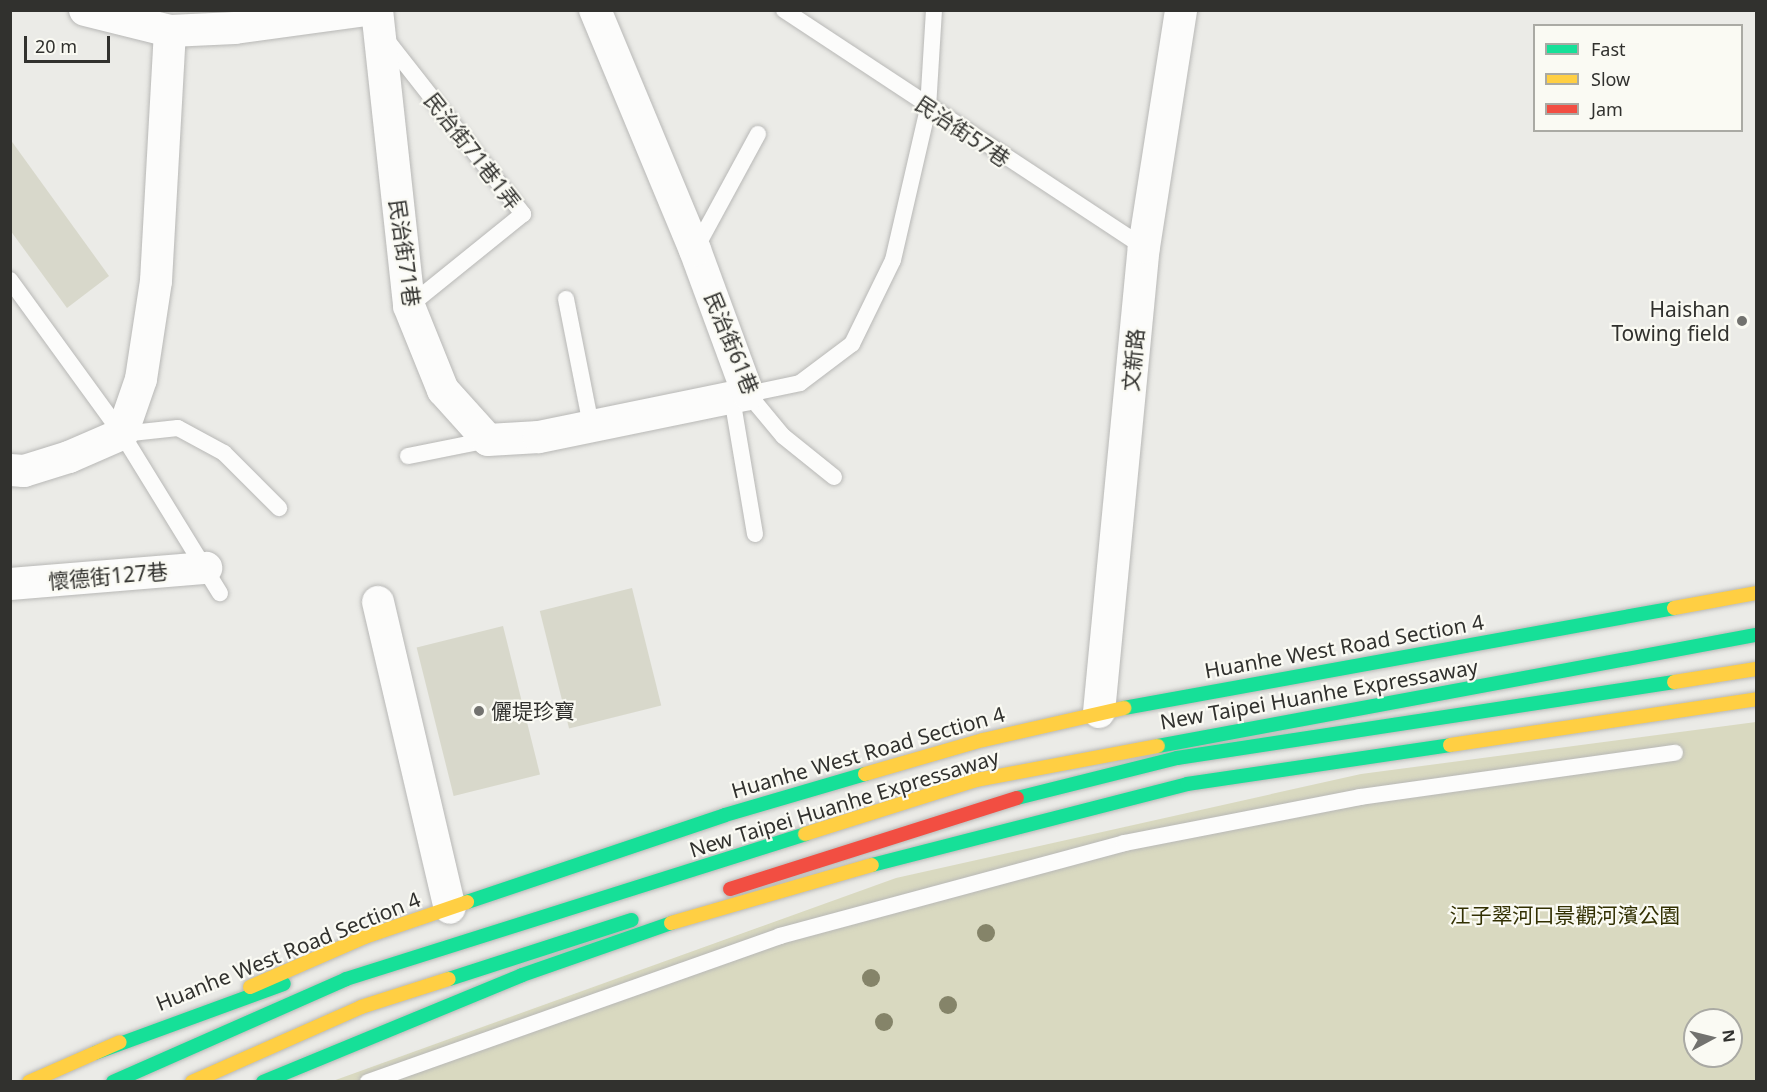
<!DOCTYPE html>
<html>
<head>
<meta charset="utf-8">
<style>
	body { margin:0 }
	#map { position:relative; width:1767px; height:1092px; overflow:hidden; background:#ebebe7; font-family:"Noto Sans","Noto Sans TC",sans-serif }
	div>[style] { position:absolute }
	.green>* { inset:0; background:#d9d9c0 }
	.building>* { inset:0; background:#d8d8cb; transform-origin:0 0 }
	.roads { filter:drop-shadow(0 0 2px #b8b8b6) drop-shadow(0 0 2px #b8b8b6) }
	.lane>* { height:16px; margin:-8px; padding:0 8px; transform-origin:8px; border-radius:8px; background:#fcfcfb }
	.street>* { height:32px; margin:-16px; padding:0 16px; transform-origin:16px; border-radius:16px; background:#fcfcfb }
	.fast>* { height:14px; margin:-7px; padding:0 7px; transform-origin:7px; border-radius:7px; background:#16e098 }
	.slow>* { height:14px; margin:-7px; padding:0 7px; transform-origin:7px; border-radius:7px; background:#ffcf43 }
	.jam>* { height:14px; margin:-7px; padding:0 7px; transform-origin:7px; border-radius:7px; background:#f24e42 }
	.trees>* { width:18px; height:18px; margin:-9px; border-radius:50%; background:#858469 }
	.dots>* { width:16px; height:16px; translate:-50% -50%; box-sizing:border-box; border:3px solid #fafaf3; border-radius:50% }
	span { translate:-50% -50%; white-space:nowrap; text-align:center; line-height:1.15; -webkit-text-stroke:4.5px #fafaf3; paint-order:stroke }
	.street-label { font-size:21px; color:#31312e }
	.poi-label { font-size:21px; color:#31312e }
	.right { translate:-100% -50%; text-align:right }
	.left { translate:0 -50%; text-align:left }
	.park-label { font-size:21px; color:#323002 }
	.frame { position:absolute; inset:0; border:12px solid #31312e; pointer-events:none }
	.legend { position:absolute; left:1533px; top:24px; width:210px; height:108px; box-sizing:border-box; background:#fafaf3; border:2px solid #aaaaa4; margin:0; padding:8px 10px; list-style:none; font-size:18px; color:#31312e }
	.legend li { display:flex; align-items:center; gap:12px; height:30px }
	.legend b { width:30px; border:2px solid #aaaaa4 }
	.north { position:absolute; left:1683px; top:1008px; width:60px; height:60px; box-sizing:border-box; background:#fafaf3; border:2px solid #aaaaa4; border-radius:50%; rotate:83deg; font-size:16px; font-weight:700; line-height:24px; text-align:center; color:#31312e }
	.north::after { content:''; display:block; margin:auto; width:21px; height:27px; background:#72726f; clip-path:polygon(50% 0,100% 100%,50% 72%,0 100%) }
	.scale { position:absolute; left:24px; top:36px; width:86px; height:27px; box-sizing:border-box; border:3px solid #31312e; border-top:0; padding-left:8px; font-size:18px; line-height:21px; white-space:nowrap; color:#31312e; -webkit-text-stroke:4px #fafaf3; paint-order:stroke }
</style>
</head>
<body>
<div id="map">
	<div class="green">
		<div style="clip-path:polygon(evenodd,1756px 722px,1756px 1081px,330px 1082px,896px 878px,1361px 774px,1756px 722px,1695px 1020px,1731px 1020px,1731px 1056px,1695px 1056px,1695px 1020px)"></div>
	</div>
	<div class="building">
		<div style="clip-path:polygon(10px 139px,109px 276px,67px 308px,10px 230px)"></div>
		<div style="left:632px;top:588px;width:121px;height:95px;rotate:76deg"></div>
		<div style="left:503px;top:626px;width:153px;height:89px;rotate:76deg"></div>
	</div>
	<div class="roads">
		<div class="lane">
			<div style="left:784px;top:10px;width:431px;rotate:33.4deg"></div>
			<div style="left:385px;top:38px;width:224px;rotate:51.9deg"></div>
			<div style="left:523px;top:214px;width:146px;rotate:141.1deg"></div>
			<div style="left:695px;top:250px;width:132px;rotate:-61.5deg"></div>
			<div style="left:10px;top:280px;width:190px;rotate:54deg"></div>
			<div style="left:122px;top:434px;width:187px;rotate:58.4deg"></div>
			<div style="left:566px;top:299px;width:128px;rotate:78.8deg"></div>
			<div style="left:732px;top:398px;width:138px;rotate:80.4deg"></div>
			<div style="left:122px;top:434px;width:56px;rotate:-6.1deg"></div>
			<div style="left:178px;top:428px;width:52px;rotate:28.5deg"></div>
			<div style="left:224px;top:453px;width:78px;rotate:45deg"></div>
			<div style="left:408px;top:456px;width:82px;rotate:-11.3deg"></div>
			<div style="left:834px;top:477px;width:65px;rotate:-141.2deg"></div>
			<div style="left:783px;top:436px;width:55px;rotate:-129.8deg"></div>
			<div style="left:748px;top:394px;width:53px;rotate:-11.9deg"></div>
			<div style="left:800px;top:383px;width:65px;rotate:-36.9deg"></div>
			<div style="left:852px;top:344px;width:93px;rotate:-64deg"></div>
			<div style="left:893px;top:260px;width:156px;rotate:-77deg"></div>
			<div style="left:928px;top:108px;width:98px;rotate:-86.5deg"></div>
			<div style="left:368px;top:1082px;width:437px;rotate:-19.5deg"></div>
			<div style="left:780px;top:936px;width:356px;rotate:-15.1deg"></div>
			<div style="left:1124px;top:843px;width:240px;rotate:-11deg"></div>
			<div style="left:1360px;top:797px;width:318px;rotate:-8deg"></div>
		</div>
		<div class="street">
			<div style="left:85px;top:10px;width:88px;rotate:13.9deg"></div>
			<div style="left:170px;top:31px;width:65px;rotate:-2.6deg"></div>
			<div style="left:235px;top:28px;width:133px;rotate:-7.8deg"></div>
			<div style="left:377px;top:10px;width:298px;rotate:83.8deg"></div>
			<div style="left:409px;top:306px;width:91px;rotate:68deg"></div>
			<div style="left:443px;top:390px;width:67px;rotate:48deg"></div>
			<div style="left:488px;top:440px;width:51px;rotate:-3.4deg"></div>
			<div style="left:539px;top:437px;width:213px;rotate:-11.6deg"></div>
			<div style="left:748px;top:394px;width:153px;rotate:-110.2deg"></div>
			<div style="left:695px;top:250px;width:260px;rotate:-112.6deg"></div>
			<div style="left:10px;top:470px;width:14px;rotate:4deg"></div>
			<div style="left:24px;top:471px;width:47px;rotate:-17.3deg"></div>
			<div style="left:69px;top:457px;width:58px;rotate:-23.5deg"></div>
			<div style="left:122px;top:434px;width:58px;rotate:-70.9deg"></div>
			<div style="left:141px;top:379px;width:99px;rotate:-81.3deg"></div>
			<div style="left:156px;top:281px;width:250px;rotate:-86.8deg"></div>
			<div style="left:10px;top:584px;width:197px;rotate:-4.7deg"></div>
			<div style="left:378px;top:602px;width:314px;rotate:76.8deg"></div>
			<div style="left:1099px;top:712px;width:467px;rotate:-84.5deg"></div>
			<div style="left:1144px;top:247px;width:240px;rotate:-81.1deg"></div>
		</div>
		<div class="fast">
			<div style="left:1124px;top:708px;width:559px;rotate:-10.3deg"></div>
			<div style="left:1158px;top:746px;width:608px;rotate:-10.52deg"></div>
			<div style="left:1017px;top:798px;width:165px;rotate:-14deg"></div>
			<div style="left:1177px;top:758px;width:503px;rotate:-8.69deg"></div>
			<div style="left:872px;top:865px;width:325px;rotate:-14.4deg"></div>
			<div style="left:1187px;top:784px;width:266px;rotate:-8.4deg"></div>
			<div style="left:467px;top:902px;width:272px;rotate:-18.6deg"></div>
			<div style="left:725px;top:815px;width:146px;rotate:-16.3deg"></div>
			<div style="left:449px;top:979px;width:192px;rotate:-17.9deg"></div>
			<div style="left:95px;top:1053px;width:201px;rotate:-20.1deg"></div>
			<div style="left:113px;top:1082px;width:255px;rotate:-23.8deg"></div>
			<div style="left:346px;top:979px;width:481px;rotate:-17.5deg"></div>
			<div style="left:263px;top:1082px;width:280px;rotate:-22.4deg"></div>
			<div style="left:522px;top:975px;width:158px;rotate:-19.2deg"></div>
		</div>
		<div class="slow">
			<div style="left:1674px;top:608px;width:83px;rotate:-10.4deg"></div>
			<div style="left:1674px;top:682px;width:83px;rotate:-9deg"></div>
			<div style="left:1450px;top:745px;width:309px;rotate:-8.5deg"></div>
			<div style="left:865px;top:774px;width:123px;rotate:-16.1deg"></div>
			<div style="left:983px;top:740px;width:145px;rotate:-12.8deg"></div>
			<div style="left:805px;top:834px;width:179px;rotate:-17.5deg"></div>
			<div style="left:976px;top:780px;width:185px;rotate:-10.6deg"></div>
			<div style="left:671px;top:923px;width:209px;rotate:-16.1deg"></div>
			<div style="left:250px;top:987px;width:125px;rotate:-23.5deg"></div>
			<div style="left:365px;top:937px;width:108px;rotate:-18.9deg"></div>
			<div style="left:29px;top:1082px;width:99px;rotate:-23.7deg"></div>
			<div style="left:192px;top:1082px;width:185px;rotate:-23.9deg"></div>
			<div style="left:361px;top:1007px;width:92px;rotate:-17.7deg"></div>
		</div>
		<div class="jam">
			<div style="left:730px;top:889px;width:301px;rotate:-17.6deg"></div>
		</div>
	</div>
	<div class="trees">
		<div style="left:986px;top:933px"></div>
		<div style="left:871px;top:978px"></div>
		<div style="left:948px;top:1005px"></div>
		<div style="left:884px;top:1022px"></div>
	</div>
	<div class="dots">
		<div style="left:1742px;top:321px;background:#72726f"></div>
		<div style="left:479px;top:711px;background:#72726f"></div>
	</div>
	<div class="street-label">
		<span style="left:963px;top:131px;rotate:34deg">民治街57巷</span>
		<span style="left:473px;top:151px;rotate:52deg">民治街71巷1弄</span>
		<span style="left:405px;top:253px;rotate:82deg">民治街71巷</span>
		<span style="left:732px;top:343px;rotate:68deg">民治街61巷</span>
		<span style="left:1133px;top:360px;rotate:-85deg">文新路</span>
		<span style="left:108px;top:576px;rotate:-5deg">懷德街127巷</span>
		<span style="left:1344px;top:646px;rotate:-10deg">Huanhe West Road Section 4</span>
		<span style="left:1319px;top:694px;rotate:-10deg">New Taipei Huanhe Expressaway</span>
		<span style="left:868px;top:752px;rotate:-16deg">Huanhe West Road Section 4</span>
		<span style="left:844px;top:803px;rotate:-17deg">New Taipei Huanhe Expressaway</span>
		<span style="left:288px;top:951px;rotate:-22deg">Huanhe West Road Section 4</span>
	</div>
	<div class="poi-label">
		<span class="right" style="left:1730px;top:321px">Haishan<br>Towing field</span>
		<span class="left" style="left:491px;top:711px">儷堤珍寶</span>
	</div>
	<div class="park-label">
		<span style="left:1565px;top:915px">江子翠河口景觀河濱公園</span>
	</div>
	<div class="frame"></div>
	<ul class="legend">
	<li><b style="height:8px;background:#16e098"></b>Fast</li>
	<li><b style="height:8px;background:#ffcf43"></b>Slow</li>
	<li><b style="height:8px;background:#f24e42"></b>Jam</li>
	</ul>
	<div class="north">N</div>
	<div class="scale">20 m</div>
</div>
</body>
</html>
